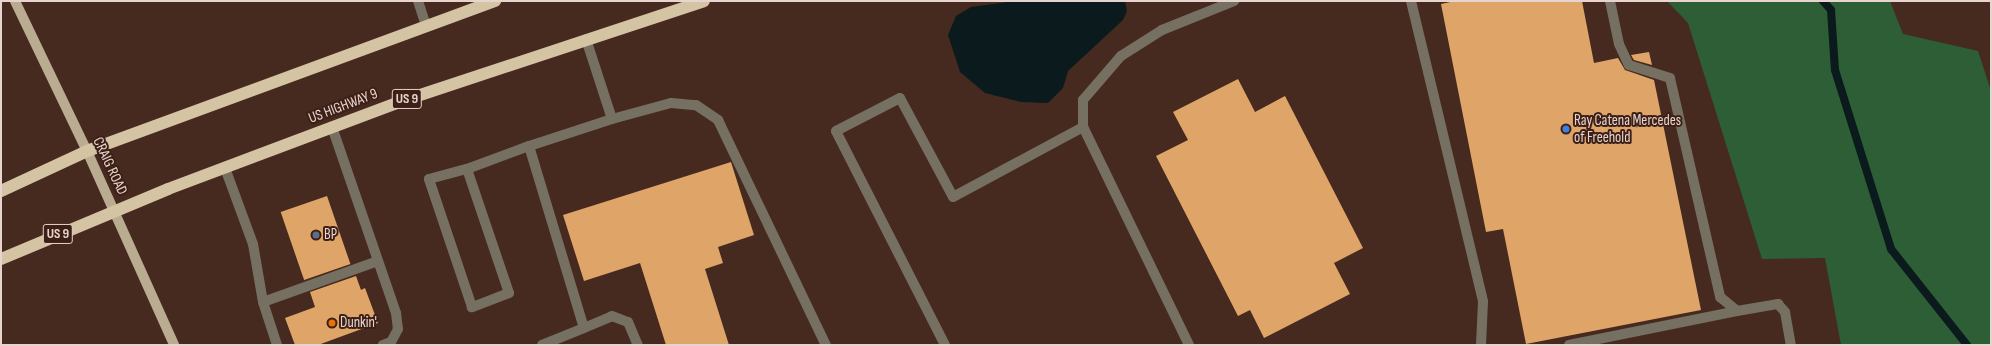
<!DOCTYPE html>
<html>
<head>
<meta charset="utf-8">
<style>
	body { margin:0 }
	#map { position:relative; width:1992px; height:346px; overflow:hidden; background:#472a1f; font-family:"Sofia Sans Condensed",sans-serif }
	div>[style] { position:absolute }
	.green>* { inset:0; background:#2d5e35 }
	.water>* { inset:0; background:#0b1a1c }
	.stream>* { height:8px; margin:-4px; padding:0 4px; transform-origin:4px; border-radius:4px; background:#0b1a1c }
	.building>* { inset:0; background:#dfa568; transform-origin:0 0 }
	.minor>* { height:10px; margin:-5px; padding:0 5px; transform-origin:5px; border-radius:5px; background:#767062 }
	.major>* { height:10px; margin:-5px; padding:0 5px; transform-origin:5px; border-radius:5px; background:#b9ac91 }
	.highway>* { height:12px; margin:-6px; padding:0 6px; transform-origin:6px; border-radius:6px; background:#d4c4a3 }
	.dots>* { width:11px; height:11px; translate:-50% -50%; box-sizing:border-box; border:2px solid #3c2016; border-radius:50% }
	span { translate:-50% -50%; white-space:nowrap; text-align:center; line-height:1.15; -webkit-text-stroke:4px #3c2016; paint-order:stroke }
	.shield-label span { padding:1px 3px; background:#3c2016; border:1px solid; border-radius:3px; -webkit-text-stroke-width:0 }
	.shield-label { font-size:14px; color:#e8d4ce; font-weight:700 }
	.street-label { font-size:15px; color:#e8d4ce }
	.poi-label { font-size:15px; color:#e8d4ce }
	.left { translate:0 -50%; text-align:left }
	.frame { position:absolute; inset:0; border:2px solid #e8d4ce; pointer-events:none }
</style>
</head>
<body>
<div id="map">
	<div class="green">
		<div style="clip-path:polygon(1667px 1px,1890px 1px,1903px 34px,1978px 51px,1991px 91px,1991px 345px,1841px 345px,1825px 258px,1762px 259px,1688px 23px)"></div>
	</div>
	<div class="water">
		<div style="clip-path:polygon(1015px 1px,1125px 1px,1127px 11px,1123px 20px,1068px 71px,1063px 88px,1048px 103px,1021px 102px,985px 93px,960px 72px,948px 35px,956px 16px,971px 7px)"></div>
	</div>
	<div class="stream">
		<div style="left:1823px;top:1px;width:12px;rotate:48deg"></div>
		<div style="left:1831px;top:10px;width:60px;rotate:86.2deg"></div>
		<div style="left:1835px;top:70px;width:188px;rotate:72.6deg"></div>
		<div style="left:1891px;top:249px;width:122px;rotate:51.6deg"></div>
	</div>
	<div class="building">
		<div style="clip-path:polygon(1455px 1px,1582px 1px,1594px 63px,1618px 58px,1625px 70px,1654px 80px,1701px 310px,1526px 344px,1503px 229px,1486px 232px,1441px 4px)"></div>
		<div style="clip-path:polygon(1649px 52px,1652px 65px,1634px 60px,1631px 55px)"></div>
		<div style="clip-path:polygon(1238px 79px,1255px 112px,1285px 96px,1363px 248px,1334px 263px,1350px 294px,1264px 338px,1250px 310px,1238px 316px,1156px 156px,1188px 140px,1173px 112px)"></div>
		<div style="clip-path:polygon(731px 162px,754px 235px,718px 247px,723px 263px,705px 269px,729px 345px,666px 345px,640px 263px,584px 281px,563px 215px)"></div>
		<div style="left:327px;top:196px;width:72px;height:49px;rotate:71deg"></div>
		<div style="clip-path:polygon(356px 276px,361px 290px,365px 288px,378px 323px,318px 345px,295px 345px,285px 318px,315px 307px,310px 292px)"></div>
	</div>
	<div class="minor">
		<div style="left:418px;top:1px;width:25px;rotate:72deg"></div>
		<div style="left:1411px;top:1px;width:309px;rotate:76.5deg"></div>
		<div style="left:1483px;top:302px;width:43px;rotate:92.7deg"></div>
		<div style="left:1610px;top:1px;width:44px;rotate:78.2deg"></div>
		<div style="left:1619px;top:44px;width:23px;rotate:65deg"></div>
		<div style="left:1629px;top:65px;width:43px;rotate:17.6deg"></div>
		<div style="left:1670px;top:78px;width:225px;rotate:77.1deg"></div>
		<div style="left:1720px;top:297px;width:22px;rotate:39deg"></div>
		<div style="left:1737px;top:311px;width:42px;rotate:-9.7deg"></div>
		<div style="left:1778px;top:304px;width:11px;rotate:49deg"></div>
		<div style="left:1785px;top:312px;width:34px;rotate:80deg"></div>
		<div style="left:586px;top:39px;width:84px;rotate:72deg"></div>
		<div style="left:612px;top:119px;width:61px;rotate:-15.2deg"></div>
		<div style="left:671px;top:103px;width:25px;rotate:5deg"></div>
		<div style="left:696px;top:105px;width:27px;rotate:34deg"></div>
		<div style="left:718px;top:120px;width:250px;rotate:64.4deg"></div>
		<div style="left:612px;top:119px;width:87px;rotate:162deg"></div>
		<div style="left:529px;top:146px;width:190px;rotate:73.2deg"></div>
		<div style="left:584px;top:328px;width:30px;rotate:-23deg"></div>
		<div style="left:612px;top:316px;width:17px;rotate:21deg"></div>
		<div style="left:628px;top:322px;width:25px;rotate:67deg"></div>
		<div style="left:332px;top:127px;width:197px;rotate:71deg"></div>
		<div style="left:396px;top:313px;width:16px;rotate:83deg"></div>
		<div style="left:398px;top:329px;width:15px;rotate:118deg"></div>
		<div style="left:391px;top:342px;width:9px;rotate:159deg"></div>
		<div style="left:225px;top:168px;width:81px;rotate:69.8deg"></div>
		<div style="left:253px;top:244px;width:59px;rotate:80.2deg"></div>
		<div style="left:263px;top:302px;width:45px;rotate:72deg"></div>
		<div style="left:467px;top:169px;width:131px;rotate:71.3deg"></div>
		<div style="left:509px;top:293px;width:40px;rotate:159deg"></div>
		<div style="left:472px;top:307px;width:135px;rotate:-108.6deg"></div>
		<div style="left:429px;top:179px;width:39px;rotate:-15deg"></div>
		<div style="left:467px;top:169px;width:66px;rotate:-20.4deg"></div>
		<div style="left:263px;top:302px;width:122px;rotate:-19.6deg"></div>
		<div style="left:542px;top:345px;width:45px;rotate:-22deg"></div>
		<div style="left:945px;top:345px;width:240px;rotate:-117deg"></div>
		<div style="left:836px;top:131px;width:72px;rotate:-27.3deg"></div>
		<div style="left:900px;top:98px;width:112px;rotate:61.8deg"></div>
		<div style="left:953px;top:197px;width:148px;rotate:-28.3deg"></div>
		<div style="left:1189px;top:345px;width:242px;rotate:-115.9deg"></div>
		<div style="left:1083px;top:127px;width:27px;rotate:-90deg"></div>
		<div style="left:1083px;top:100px;width:58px;rotate:-49.2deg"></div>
		<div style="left:1121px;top:56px;width:49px;rotate:-32.4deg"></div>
		<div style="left:1162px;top:30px;width:78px;rotate:-21.9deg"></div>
		<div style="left:1569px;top:345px;width:171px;rotate:-11.4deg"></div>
	</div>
	<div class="major">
		<div style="left:15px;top:1px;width:166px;rotate:64.4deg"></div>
		<div style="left:87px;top:151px;width:213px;rotate:65.8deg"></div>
	</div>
	<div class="highway">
		<div style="left:1px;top:191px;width:95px;rotate:-24.9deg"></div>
		<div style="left:87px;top:151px;width:435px;rotate:-20.2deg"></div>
		<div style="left:1px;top:259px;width:181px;rotate:-22.7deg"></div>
		<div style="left:168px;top:189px;width:247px;rotate:-20.6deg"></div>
		<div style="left:399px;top:102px;width:321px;rotate:-18.3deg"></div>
	</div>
	<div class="dots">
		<div style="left:1566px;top:129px;background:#3f7fe0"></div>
		<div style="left:316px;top:235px;background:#5c6f8a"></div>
		<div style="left:332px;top:323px;background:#e8710a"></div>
	</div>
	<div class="shield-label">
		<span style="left:407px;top:99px">US 9</span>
		<span style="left:58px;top:234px">US 9</span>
	</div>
	<div class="street-label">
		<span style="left:343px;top:106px;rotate:-21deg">US HIGHWAY 9</span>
		<span style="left:110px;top:166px;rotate:65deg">CRAIG ROAD</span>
	</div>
	<div class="poi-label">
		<span class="left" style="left:1574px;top:129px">Ray Catena Mercedes<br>of Freehold</span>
		<span class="left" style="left:324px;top:235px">BP</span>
		<span class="left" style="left:340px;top:323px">Dunkin'</span>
	</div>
	<div class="frame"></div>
</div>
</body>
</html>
